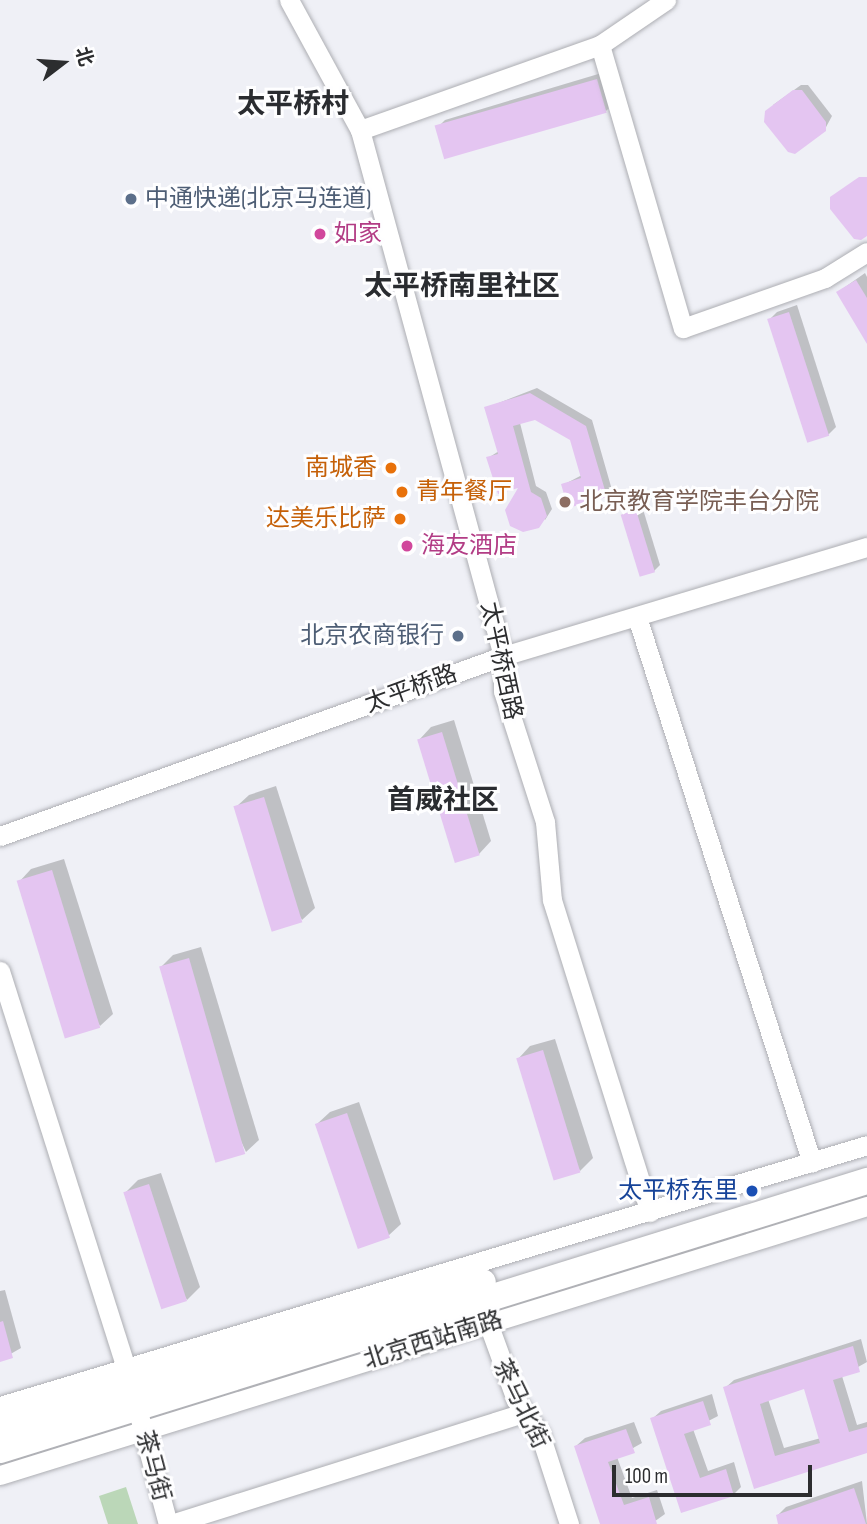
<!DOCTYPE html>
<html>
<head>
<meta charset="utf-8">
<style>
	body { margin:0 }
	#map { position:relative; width:867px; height:1524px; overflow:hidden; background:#eff0f6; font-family:"Sofia Sans Condensed","Noto Sans SC",sans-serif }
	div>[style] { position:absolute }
	.green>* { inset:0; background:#bbd7b8 }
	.shadow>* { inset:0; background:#0003 }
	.building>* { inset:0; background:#e4c5f1; transform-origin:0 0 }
	.roads { filter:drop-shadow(0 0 2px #adaeb3) drop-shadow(0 0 2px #adaeb3) }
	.minor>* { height:19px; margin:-9.5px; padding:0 9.5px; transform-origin:9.5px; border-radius:9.5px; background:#fff }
	.major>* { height:26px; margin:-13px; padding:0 13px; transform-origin:13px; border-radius:13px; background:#fff }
	.dots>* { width:19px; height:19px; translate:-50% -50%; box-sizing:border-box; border:4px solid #fefeff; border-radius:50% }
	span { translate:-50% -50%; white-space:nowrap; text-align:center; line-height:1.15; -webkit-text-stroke:6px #fefeff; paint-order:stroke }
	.service-label { font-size:24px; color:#4e5e75 }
	.left { translate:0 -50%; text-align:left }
	.right { translate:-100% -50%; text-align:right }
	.hotel-label { font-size:24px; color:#b23c85 }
	.food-label { font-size:24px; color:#c56008 }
	.education-label { font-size:24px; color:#785e54 }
	.street-label { font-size:24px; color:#2c2d2f }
	.transit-label { font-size:24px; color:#164399 }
	.quarter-label { font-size:28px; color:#2a2c30; font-weight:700 }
	.north { position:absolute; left:28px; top:28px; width:70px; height:70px; -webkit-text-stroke:5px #fefeff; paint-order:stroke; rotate:73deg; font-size:19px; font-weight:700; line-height:28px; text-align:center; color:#2c2d2f }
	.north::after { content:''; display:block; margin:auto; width:24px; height:32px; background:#2c2d2f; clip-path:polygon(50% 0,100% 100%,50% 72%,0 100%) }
	.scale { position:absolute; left:612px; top:1465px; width:200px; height:32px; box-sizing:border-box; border:4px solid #2c2d2f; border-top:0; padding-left:9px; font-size:21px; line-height:24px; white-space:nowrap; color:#2c2d2f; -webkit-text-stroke:5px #fefeff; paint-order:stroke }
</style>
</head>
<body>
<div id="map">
	<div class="green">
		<div style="clip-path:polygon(126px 1487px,138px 1524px,108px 1524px,99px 1496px)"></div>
	</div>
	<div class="shadow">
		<div style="clip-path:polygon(605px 72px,614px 103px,606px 111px,437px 128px,445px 120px)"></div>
		<div style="clip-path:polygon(801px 85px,808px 85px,832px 116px,825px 129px,773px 105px)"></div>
		<div style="clip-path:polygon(865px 273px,867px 277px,867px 341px,838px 292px)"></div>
		<div style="clip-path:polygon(797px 305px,836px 427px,828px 435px,769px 320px,777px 312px)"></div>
		<div style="clip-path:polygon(537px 388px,592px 420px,612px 490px,606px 496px,563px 485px,582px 475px,571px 438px,535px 418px,520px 423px,536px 486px,546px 492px,552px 509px,545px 520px,522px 485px,488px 458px,499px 451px,486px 408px)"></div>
		<div style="clip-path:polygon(642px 506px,660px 565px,654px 571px,623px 516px)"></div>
		<div style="clip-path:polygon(454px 720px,491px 841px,479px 854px,419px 740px,431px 727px)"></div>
		<div style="clip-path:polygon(276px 786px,315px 908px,302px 920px,236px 807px,249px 795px)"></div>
		<div style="clip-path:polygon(64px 859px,113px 1014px,100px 1026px,19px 882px,31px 869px)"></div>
		<div style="clip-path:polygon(201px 947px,259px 1140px,246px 1152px,161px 967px,173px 955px)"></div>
		<div style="clip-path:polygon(555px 1039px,593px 1158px,580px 1171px,518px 1059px,530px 1046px)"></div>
		<div style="clip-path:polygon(359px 1102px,401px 1224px,388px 1236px,359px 1246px,317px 1124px,330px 1112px)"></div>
		<div style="clip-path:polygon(161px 1173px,200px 1287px,187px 1300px,125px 1193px,138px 1180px)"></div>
		<div style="clip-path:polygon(5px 1290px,21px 1348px,0 1360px,0 1291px)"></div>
		<div style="clip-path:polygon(evenodd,861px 1339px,867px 1362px,842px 1376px,857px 1425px,867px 1422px,867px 1452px,755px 1487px,725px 1388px,734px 1380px,861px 1339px,805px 1387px,821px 1438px,784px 1448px,768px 1399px,805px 1387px)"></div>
		<div style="clip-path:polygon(712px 1394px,718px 1416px,693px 1429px,708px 1471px,734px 1462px,741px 1487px,733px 1495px,682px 1511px,652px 1419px,661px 1411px)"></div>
		<div style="clip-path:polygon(634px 1422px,642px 1443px,617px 1457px,632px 1498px,657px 1490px,665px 1514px,651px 1524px,601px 1524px,576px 1446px,585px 1438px)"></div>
		<div style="clip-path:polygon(862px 1481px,867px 1524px,780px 1524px,778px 1515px,786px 1507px)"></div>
	</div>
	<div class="building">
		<div style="left:597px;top:79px;width:35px;height:169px;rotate:74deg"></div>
		<div style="clip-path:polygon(793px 90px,802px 90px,826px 122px,826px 131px,795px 154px,788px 152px,764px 122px,765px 111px)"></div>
		<div style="clip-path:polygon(859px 177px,867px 177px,867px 236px,861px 240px,854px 239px,830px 209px,830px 197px)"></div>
		<div style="clip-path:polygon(856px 280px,867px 298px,867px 344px,836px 292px)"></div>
		<div style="left:789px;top:312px;width:130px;height:23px;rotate:72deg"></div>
		<div style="clip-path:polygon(530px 393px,586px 426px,607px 497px,568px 508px,561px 484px,581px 478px,570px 440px,535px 420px,513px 426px,531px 492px,541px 498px,547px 516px,539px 528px,523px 532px,510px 526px,505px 510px,518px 488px,498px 494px,486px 457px,498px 454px,484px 407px)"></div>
		<div style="left:636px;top:510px;width:65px;height:16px;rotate:73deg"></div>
		<div style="left:442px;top:732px;width:129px;height:26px;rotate:73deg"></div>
		<div style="left:264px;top:797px;width:131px;height:32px;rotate:73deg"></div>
		<div style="left:52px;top:870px;width:165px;height:37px;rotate:73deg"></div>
		<div style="left:189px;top:958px;width:204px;height:31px;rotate:74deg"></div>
		<div style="left:543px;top:1050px;width:128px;height:28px;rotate:73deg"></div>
		<div style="left:347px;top:1113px;width:132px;height:34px;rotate:71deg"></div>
		<div style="left:149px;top:1184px;width:123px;height:27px;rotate:72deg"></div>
		<div style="clip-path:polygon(3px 1321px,13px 1358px,0 1362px,0 1322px)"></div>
		<div style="clip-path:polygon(evenodd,853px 1346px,860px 1372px,833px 1380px,849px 1432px,867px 1427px,867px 1453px,754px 1489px,723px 1387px,853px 1346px,804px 1389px,820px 1443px,775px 1456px,760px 1404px,804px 1389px)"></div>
		<div style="clip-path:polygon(703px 1401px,711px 1425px,684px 1434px,700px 1478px,726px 1469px,734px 1496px,681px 1513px,650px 1418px)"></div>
		<div style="clip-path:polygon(626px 1429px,635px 1453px,608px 1462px,624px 1505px,649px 1497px,657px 1524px,600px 1524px,574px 1446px)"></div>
		<div style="clip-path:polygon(854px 1488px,866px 1524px,778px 1524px,776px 1515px)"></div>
	</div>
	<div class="roads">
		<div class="minor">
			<div style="left:289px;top:0;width:148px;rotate:61.4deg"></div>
			<div style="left:360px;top:130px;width:545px;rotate:74.79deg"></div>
			<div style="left:503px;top:656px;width:35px;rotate:90deg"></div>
			<div style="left:503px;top:691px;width:138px;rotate:72.2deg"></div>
			<div style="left:545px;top:822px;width:78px;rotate:84.9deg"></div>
			<div style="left:552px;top:900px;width:327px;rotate:72.6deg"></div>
			<div style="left:600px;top:45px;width:295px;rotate:73.7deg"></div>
			<div style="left:683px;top:328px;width:151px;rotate:-19.4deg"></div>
			<div style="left:825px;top:278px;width:49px;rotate:-31.8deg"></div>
			<div style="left:360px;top:130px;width:255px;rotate:-19.5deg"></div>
			<div style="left:600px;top:45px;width:80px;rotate:-34.3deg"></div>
			<div style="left:637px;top:617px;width:573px;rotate:72.23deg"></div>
			<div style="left:0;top:836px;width:534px;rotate:-19.69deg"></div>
			<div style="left:503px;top:656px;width:380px;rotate:-16.7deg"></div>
			<div style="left:0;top:971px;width:429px;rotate:72.4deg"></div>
			<div style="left:488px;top:1323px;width:82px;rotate:70deg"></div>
			<div style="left:516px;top:1400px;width:42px;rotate:54.8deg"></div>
			<div style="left:540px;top:1434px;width:95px;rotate:72.1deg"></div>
			<div style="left:0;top:1406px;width:905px;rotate:-16.75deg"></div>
			<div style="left:140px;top:1419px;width:109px;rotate:75.1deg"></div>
			<div style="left:0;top:1475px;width:908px;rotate:-17.24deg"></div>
			<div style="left:171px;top:1524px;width:370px;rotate:-17.5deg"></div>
		</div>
		<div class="major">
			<div style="left:0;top:1427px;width:504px;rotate:-16.71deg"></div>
			<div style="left:0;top:1450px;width:908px;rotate:-17.24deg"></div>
		</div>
	</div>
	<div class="dots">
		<div style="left:131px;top:199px;background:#5c6f8a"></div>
		<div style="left:320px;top:234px;background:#d1479c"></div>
		<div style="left:391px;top:468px;background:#e8710a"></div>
		<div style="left:402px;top:492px;background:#e8710a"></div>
		<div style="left:565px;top:502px;background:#8d6e63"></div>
		<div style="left:400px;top:519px;background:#e8710a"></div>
		<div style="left:407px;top:546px;background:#d1479c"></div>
		<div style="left:458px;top:636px;background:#5c6f8a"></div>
		<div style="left:752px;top:1191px;background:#1a4fb4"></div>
	</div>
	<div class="service-label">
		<span class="left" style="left:145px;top:199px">中通快递(北京马连道)</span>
		<span class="right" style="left:444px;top:636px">北京农商银行</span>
	</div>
	<div class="hotel-label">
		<span class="left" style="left:334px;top:234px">如家</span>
		<span class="left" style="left:421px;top:546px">海友酒店</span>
	</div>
	<div class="food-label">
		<span class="right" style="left:377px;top:468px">南城香</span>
		<span class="left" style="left:416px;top:492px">青年餐厅</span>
		<span class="right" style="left:386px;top:519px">达美乐比萨</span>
	</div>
	<div class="education-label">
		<span class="left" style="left:579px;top:502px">北京教育学院丰台分院</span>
	</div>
	<div class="street-label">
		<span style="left:501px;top:661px;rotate:78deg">太平桥西路</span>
		<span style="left:411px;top:689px;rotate:-20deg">太平桥路</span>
		<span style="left:433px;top:1340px;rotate:-17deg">北京西站南路</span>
		<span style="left:521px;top:1404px;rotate:64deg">茶马北街</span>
		<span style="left:153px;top:1466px;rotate:75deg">茶马街</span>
	</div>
	<div class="transit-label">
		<span class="right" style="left:738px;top:1191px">太平桥东里</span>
	</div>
	<div class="quarter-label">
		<span style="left:293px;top:105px">太平桥村</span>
		<span style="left:462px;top:287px">太平桥南里社区</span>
		<span style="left:443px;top:801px">首威社区</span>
	</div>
	<div class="north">北</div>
	<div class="scale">100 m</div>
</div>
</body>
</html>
